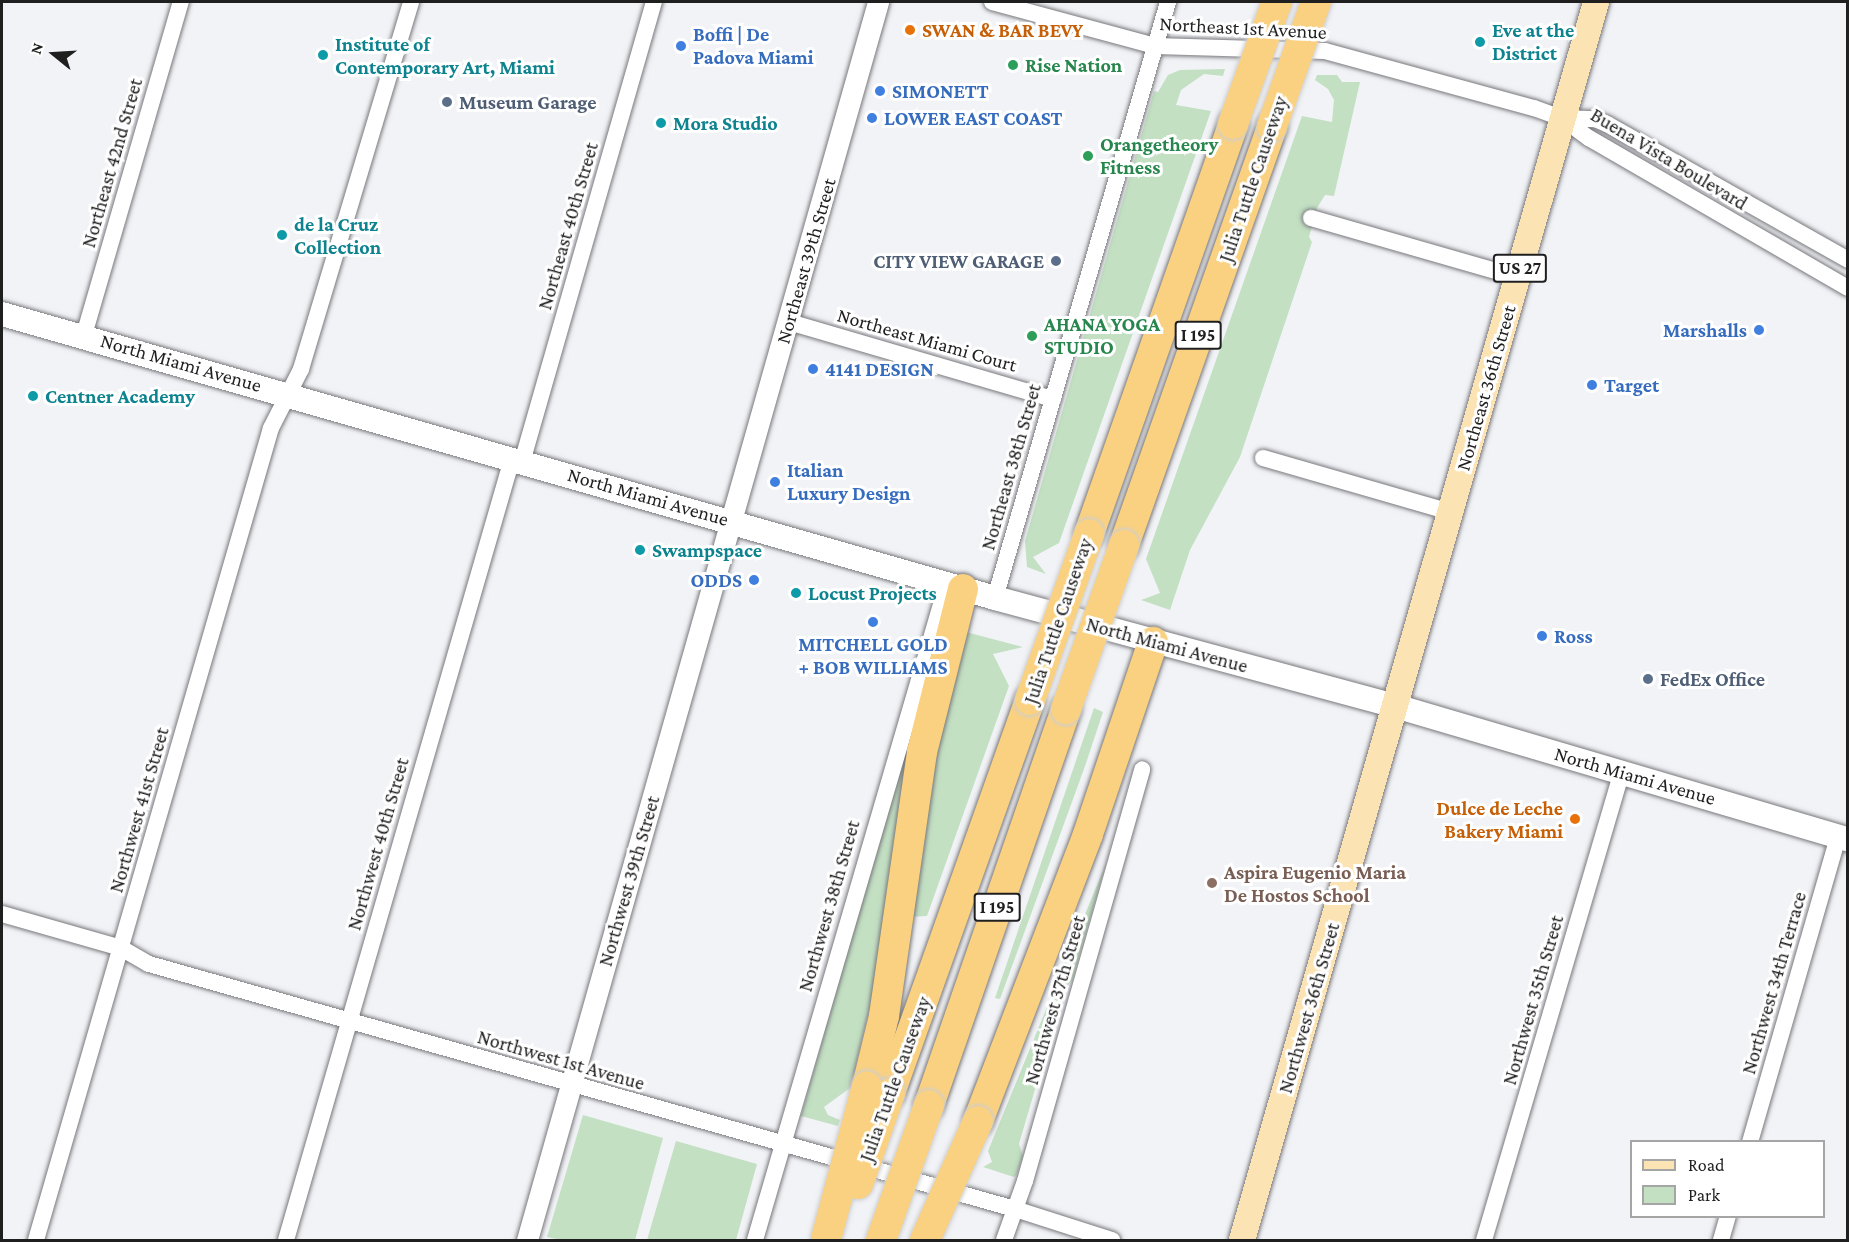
<!DOCTYPE html>
<html>
<head>
<meta charset="utf-8">
<style>
	body { margin:0 }
	#map { position:relative; width:1849px; height:1242px; overflow:hidden; background:#f2f3f7; font-family:"Crimson Pro",serif }
	div>[style] { position:absolute }
	.green>* { inset:0; background:#c3e0c3 }
	.roads { filter:drop-shadow(0 0 2px #78787c) drop-shadow(0 0 2px #78787c) }
	.minor>* { height:16px; margin:-8px; padding:0 8px; transform-origin:8px; border-radius:8px; background:#fff }
	.tertiary>* { height:21px; margin:-10.5px; padding:0 10.5px; transform-origin:10.5px; border-radius:10.5px; background:#fff }
	.secondary>* { height:24px; margin:-12px; padding:0 12px; transform-origin:12px; border-radius:12px; background:#fff }
	.primary>* { height:26px; margin:-13px; padding:0 13px; transform-origin:13px; border-radius:13px; background:#fce3b3 }
	.motorway>* { height:30px; margin:-15px; padding:0 15px; transform-origin:15px; border-radius:15px; background:#fad180 }
	.bridges { filter:drop-shadow(0 0 2px #cecece) drop-shadow(0 0 2px #cecece) }
	.motorway-bridge>* { height:30px; margin:-15px; padding:0 15px; transform-origin:15px; border-radius:15px; background:#fad180 }
	.dots>* { width:16px; height:16px; translate:-50% -50%; box-sizing:border-box; border:3px solid #fff; border-radius:50% }
	span { translate:-50% -50%; white-space:nowrap; text-align:center; line-height:1.15; -webkit-text-stroke:6px #fff; paint-order:stroke }
	.shield-label span { padding:2px 4px; background:#fff; border:2px solid; border-radius:4px; -webkit-text-stroke-width:0 }
	.shield-label { font-size:18px; color:#1f1f20; font-weight:700 }
	.street-label { font-size:20px; color:#1f1f20 }
	.food-label { font-size:20px; color:#c56008; font-weight:700 }
	.left { translate:0 -50%; text-align:left }
	.right { translate:-100% -50%; text-align:right }
	.culture-label { font-size:20px; color:#0d838f; font-weight:700 }
	.shop-label { font-size:20px; color:#366cbe; font-weight:700 }
	.leisure-label { font-size:20px; color:#27864d; font-weight:700 }
	.service-label { font-size:20px; color:#4e5e75; font-weight:700 }
	.education-label { font-size:20px; color:#785e54; font-weight:700 }
	.frame { position:absolute; inset:0; border:3px solid #1f1f20; pointer-events:none }
	.legend { position:absolute; left:1630px; top:1140px; width:195px; height:78px; box-sizing:border-box; background:#fff; border:2px solid #a5a5a6; margin:0; padding:8px 10px; list-style:none; font-size:18px; color:#1f1f20 }
	.legend li { display:flex; align-items:center; gap:12px; height:30px }
	.legend b { width:30px; border:2px solid #a5a5a6 }
	.north { position:absolute; left:24px; top:24px; width:60px; height:60px; -webkit-text-stroke:4px #fff; paint-order:stroke; rotate:288deg; font-size:16px; font-weight:700; line-height:24px; text-align:center; color:#1f1f20 }
	.north::after { content:''; display:block; margin:auto; width:21px; height:27px; background:#1f1f20; clip-path:polygon(50% 0,100% 100%,50% 72%,0 100%) }
</style>
</head>
<body>
<div id="map">
	<div class="green">
		<div style="clip-path:polygon(1225px 69px,1223px 76px,1204px 74px,1181px 90px,1176px 105px,1211px 111px,1059px 543px,1033px 557px,1046px 574px,1027px 567px,1025px 541px,1154px 91px,1158px 92px,1168px 75px,1180px 70px)"></div>
		<div style="clip-path:polygon(1317px 75px,1337px 75px,1342px 82px,1360px 82px,1334px 196px,1325px 195px,1317px 208px,1309px 237px,1312px 242px,1240px 457px,1190px 550px,1170px 610px,1141px 600px,1160px 593px,1146px 559px,1302px 116px,1332px 122px,1334px 100px,1328px 89px,1315px 80px)"></div>
		<div style="clip-path:polygon(966px 632px,1023px 647px,993px 654px,1009px 686px,927px 916px,907px 917px,928px 766px)"></div>
		<div style="clip-path:polygon(924px 681px,881px 961px,850px 1088px,824px 1107px,828px 1115px,840px 1120px,838px 1126px,801px 1116px)"></div>
		<div style="clip-path:polygon(1094px 708px,1103px 712px,1084px 769px,1000px 999px,995px 998px)"></div>
		<div style="clip-path:polygon(1106px 863px,1072px 981px,1065px 987px,1019px 1144px,1023px 1156px,1017px 1174px,1014px 1177px,983px 1167px,992px 1162px,988px 1151px)"></div>
		<div style="clip-path:polygon(583px 1115px,663px 1138px,635px 1240px,561px 1240px,547px 1237px)"></div>
		<div style="clip-path:polygon(676px 1141px,757px 1164px,736px 1240px,647px 1240px)"></div>
	</div>
	<div class="roads">
		<div class="minor">
			<div style="left:992px;top:2px;width:169px;rotate:15.1deg"></div>
			<div style="left:1155px;top:46px;width:170px;rotate:1.7deg"></div>
			<div style="left:1325px;top:51px;width:217px;rotate:15.3deg"></div>
			<div style="left:1534px;top:108px;width:30px;rotate:20deg"></div>
			<div style="left:1562px;top:118px;width:34px;rotate:37deg"></div>
			<div style="left:1589px;top:138px;width:299px;rotate:30.1deg"></div>
			<div style="left:1562px;top:118px;width:33px;rotate:2deg"></div>
			<div style="left:1595px;top:119px;width:13px;rotate:23deg"></div>
			<div style="left:1607px;top:124px;width:277px;rotate:29.4deg"></div>
			<div style="left:1311px;top:218px;width:214px;rotate:16deg"></div>
			<div style="left:789px;top:322px;width:275px;rotate:16.3deg"></div>
			<div style="left:84px;top:335px;width:347px;rotate:-73.8deg"></div>
			<div style="left:1263px;top:458px;width:195px;rotate:16.1deg"></div>
			<div style="left:522px;top:462px;width:479px;rotate:-74deg"></div>
			<div style="left:995px;top:598px;width:621px;rotate:-73.81deg"></div>
			<div style="left:2px;top:914px;width:124px;rotate:15.9deg"></div>
			<div style="left:121px;top:948px;width:32px;rotate:30deg"></div>
			<div style="left:149px;top:964px;width:900px;rotate:15.8deg"></div>
			<div style="left:1015px;top:1209px;width:102px;rotate:17.7deg"></div>
			<div style="left:1750px;top:1142px;width:317px;rotate:-73.9deg"></div>
			<div style="left:36px;top:1240px;width:845px;rotate:-73.86deg"></div>
			<div style="left:271px;top:428px;width:66px;rotate:-63deg"></div>
			<div style="left:301px;top:369px;width:383px;rotate:-73.3deg"></div>
			<div style="left:286px;top:1240px;width:813px;rotate:-73.86deg"></div>
			<div style="left:755px;top:1240px;width:684px;rotate:-73.69deg"></div>
			<div style="left:1004px;top:1240px;width:63px;rotate:-70.4deg"></div>
			<div style="left:1025px;top:1181px;width:428px;rotate:-74.1deg"></div>
			<div style="left:1484px;top:1240px;width:488px;rotate:-73.6deg"></div>
			<div style="left:1721px;top:1240px;width:25px;rotate:-74deg"></div>
		</div>
		<div class="tertiary">
			<div style="left:527px;top:1240px;width:1287px;rotate:-74.17deg"></div>
		</div>
		<div class="secondary">
			<div style="left:2px;top:314px;width:1033px;rotate:15.96deg"></div>
			<div style="left:995px;top:598px;width:414px;rotate:15.1deg"></div>
			<div style="left:1395px;top:706px;width:472px;rotate:16.4deg"></div>
		</div>
		<div class="primary">
			<div style="left:1242px;top:1240px;width:1288px;rotate:-74.04deg"></div>
		</div>
		<div class="motorway">
			<div style="left:1089px;top:534px;width:435px;rotate:-70.6deg"></div>
			<div style="left:1124px;top:545px;width:444px;rotate:-70.5deg"></div>
			<div style="left:867px;top:1086px;width:72px;rotate:-76.3deg"></div>
			<div style="left:884px;top:1016px;width:267px;rotate:-81.8deg"></div>
			<div style="left:922px;top:752px;width:168px;rotate:-75.9deg"></div>
			<div style="left:890px;top:1093px;width:417px;rotate:-70.4deg"></div>
			<div style="left:929px;top:1105px;width:419px;rotate:-70.9deg"></div>
			<div style="left:978px;top:1121px;width:307px;rotate:-69deg"></div>
			<div style="left:1088px;top:834px;width:203px;rotate:-71.3deg"></div>
		</div>
	</div>
	<div class="bridges">
		<div class="motorway-bridge">
			<div style="left:1233px;top:124px;width:130px;rotate:-70.2deg"></div>
			<div style="left:1272px;top:126px;width:132px;rotate:-70.5deg"></div>
			<div style="left:1030px;top:700px;width:176px;rotate:-70.4deg"></div>
			<div style="left:1066px;top:709px;width:174px;rotate:-70.5deg"></div>
			<div style="left:858px;top:1184px;width:96px;rotate:-70.6deg"></div>
			<div style="left:826px;top:1239px;width:158px;rotate:-75deg"></div>
			<div style="left:881px;top:1240px;width:143px;rotate:-70.4deg"></div>
			<div style="left:925px;top:1240px;width:130px;rotate:-66deg"></div>
		</div>
	</div>
	<div class="dots">
		<div style="left:910px;top:30px;background:#e8710a"></div>
		<div style="left:1480px;top:42px;background:#0f9aa8"></div>
		<div style="left:681px;top:46px;background:#3f7fe0"></div>
		<div style="left:323px;top:55px;background:#0f9aa8"></div>
		<div style="left:1013px;top:65px;background:#2e9e5b"></div>
		<div style="left:880px;top:91px;background:#3f7fe0"></div>
		<div style="left:447px;top:102px;background:#5c6f8a"></div>
		<div style="left:872px;top:118px;background:#3f7fe0"></div>
		<div style="left:661px;top:123px;background:#0f9aa8"></div>
		<div style="left:1088px;top:156px;background:#2e9e5b"></div>
		<div style="left:282px;top:235px;background:#0f9aa8"></div>
		<div style="left:1056px;top:261px;background:#5c6f8a"></div>
		<div style="left:1759px;top:330px;background:#3f7fe0"></div>
		<div style="left:1032px;top:336px;background:#2e9e5b"></div>
		<div style="left:813px;top:369px;background:#3f7fe0"></div>
		<div style="left:1592px;top:385px;background:#3f7fe0"></div>
		<div style="left:33px;top:396px;background:#0f9aa8"></div>
		<div style="left:775px;top:482px;background:#3f7fe0"></div>
		<div style="left:640px;top:550px;background:#0f9aa8"></div>
		<div style="left:754px;top:580px;background:#3f7fe0"></div>
		<div style="left:796px;top:593px;background:#0f9aa8"></div>
		<div style="left:873px;top:622px;background:#3f7fe0"></div>
		<div style="left:1542px;top:636px;background:#3f7fe0"></div>
		<div style="left:1648px;top:679px;background:#5c6f8a"></div>
		<div style="left:1575px;top:819px;background:#e8710a"></div>
		<div style="left:1212px;top:883px;background:#8d6e63"></div>
	</div>
	<div class="shield-label">
		<span style="left:1520px;top:268px">US 27</span>
		<span style="left:1198px;top:335px">I 195</span>
		<span style="left:997px;top:907px">I 195</span>
	</div>
	<div class="street-label">
		<span style="left:1243px;top:28px;rotate:3deg">Northeast 1st Avenue</span>
		<span style="left:1669px;top:159px;rotate:31deg">Buena Vista Boulevard</span>
		<span style="left:112px;top:163px;rotate:-74deg">Northeast 42nd Street</span>
		<span style="left:1253px;top:179px;rotate:-71deg">Julia Tuttle Causeway</span>
		<span style="left:568px;top:226px;rotate:-74deg">Northeast 40th Street</span>
		<span style="left:806px;top:261px;rotate:-74deg">Northeast 39th Street</span>
		<span style="left:927px;top:340px;rotate:16deg">Northeast Miami Court</span>
		<span style="left:181px;top:363px;rotate:16deg">North Miami Avenue</span>
		<span style="left:1486px;top:388px;rotate:-74deg">Northeast 36th Street</span>
		<span style="left:1011px;top:467px;rotate:-74deg">Northeast 38th Street</span>
		<span style="left:648px;top:497px;rotate:16deg">North Miami Avenue</span>
		<span style="left:1058px;top:621px;rotate:-71deg">Julia Tuttle Causeway</span>
		<span style="left:1167px;top:645px;rotate:15deg">North Miami Avenue</span>
		<span style="left:1635px;top:776px;rotate:16deg">North Miami Avenue</span>
		<span style="left:139px;top:810px;rotate:-74deg">Northwest 41st Street</span>
		<span style="left:378px;top:844px;rotate:-74deg">Northwest 40th Street</span>
		<span style="left:629px;top:881px;rotate:-74deg">Northwest 39th Street</span>
		<span style="left:829px;top:906px;rotate:-74deg">Northwest 38th Street</span>
		<span style="left:1774px;top:983px;rotate:-74deg">Northwest 34th Terrace</span>
		<span style="left:1055px;top:1000px;rotate:-74deg">Northwest 37th Street</span>
		<span style="left:1533px;top:1000px;rotate:-74deg">Northwest 35th Street</span>
		<span style="left:1309px;top:1008px;rotate:-74deg">Northwest 36th Street</span>
		<span style="left:561px;top:1060px;rotate:16deg">Northwest 1st Avenue</span>
		<span style="left:895px;top:1079px;rotate:-70deg">Julia Tuttle Causeway</span>
	</div>
	<div class="food-label">
		<span class="left" style="left:922px;top:30px">SWAN &amp; BAR BEVY</span>
		<span class="right" style="left:1563px;top:820px">Dulce de Leche<br>Bakery Miami</span>
	</div>
	<div class="culture-label">
		<span class="left" style="left:1492px;top:42px">Eve at the<br>District</span>
		<span class="left" style="left:335px;top:56px">Institute of<br>Contemporary Art, Miami</span>
		<span class="left" style="left:673px;top:123px">Mora Studio</span>
		<span class="left" style="left:294px;top:236px">de la Cruz<br>Collection</span>
		<span class="left" style="left:45px;top:396px">Centner Academy</span>
		<span class="left" style="left:652px;top:550px">Swampspace</span>
		<span class="left" style="left:808px;top:593px">Locust Projects</span>
	</div>
	<div class="shop-label">
		<span class="left" style="left:693px;top:46px">Boffi | De<br>Padova Miami</span>
		<span class="left" style="left:892px;top:91px">SIMONETT</span>
		<span class="left" style="left:884px;top:118px">LOWER EAST COAST</span>
		<span class="right" style="left:1747px;top:330px">Marshalls</span>
		<span class="left" style="left:825px;top:369px">4141 DESIGN</span>
		<span class="left" style="left:1604px;top:385px">Target</span>
		<span class="left" style="left:787px;top:482px">Italian<br>Luxury Design</span>
		<span class="right" style="left:742px;top:580px">ODDS</span>
		<span class="left" style="left:1554px;top:636px">Ross</span>
		<span style="left:873px;top:656px">MITCHELL GOLD<br>+ BOB WILLIAMS</span>
	</div>
	<div class="leisure-label">
		<span class="left" style="left:1025px;top:65px">Rise Nation</span>
		<span class="left" style="left:1100px;top:156px">Orangetheory<br>Fitness</span>
		<span class="left" style="left:1044px;top:336px">AHANA YOGA<br>STUDIO</span>
	</div>
	<div class="service-label">
		<span class="left" style="left:459px;top:102px">Museum Garage</span>
		<span class="right" style="left:1044px;top:261px">CITY VIEW GARAGE</span>
		<span class="left" style="left:1660px;top:679px">FedEx Office</span>
	</div>
	<div class="education-label">
		<span class="left" style="left:1224px;top:884px">Aspira Eugenio Maria<br>De Hostos School</span>
	</div>
	<div class="frame"></div>
	<ul class="legend">
	<li><b style="height:8px;background:#fce3b3"></b>Road</li>
	<li><b style="height:16px;background:#c3e0c3"></b>Park</li>
	</ul>
	<div class="north">N</div>
</div>
</body>
</html>
